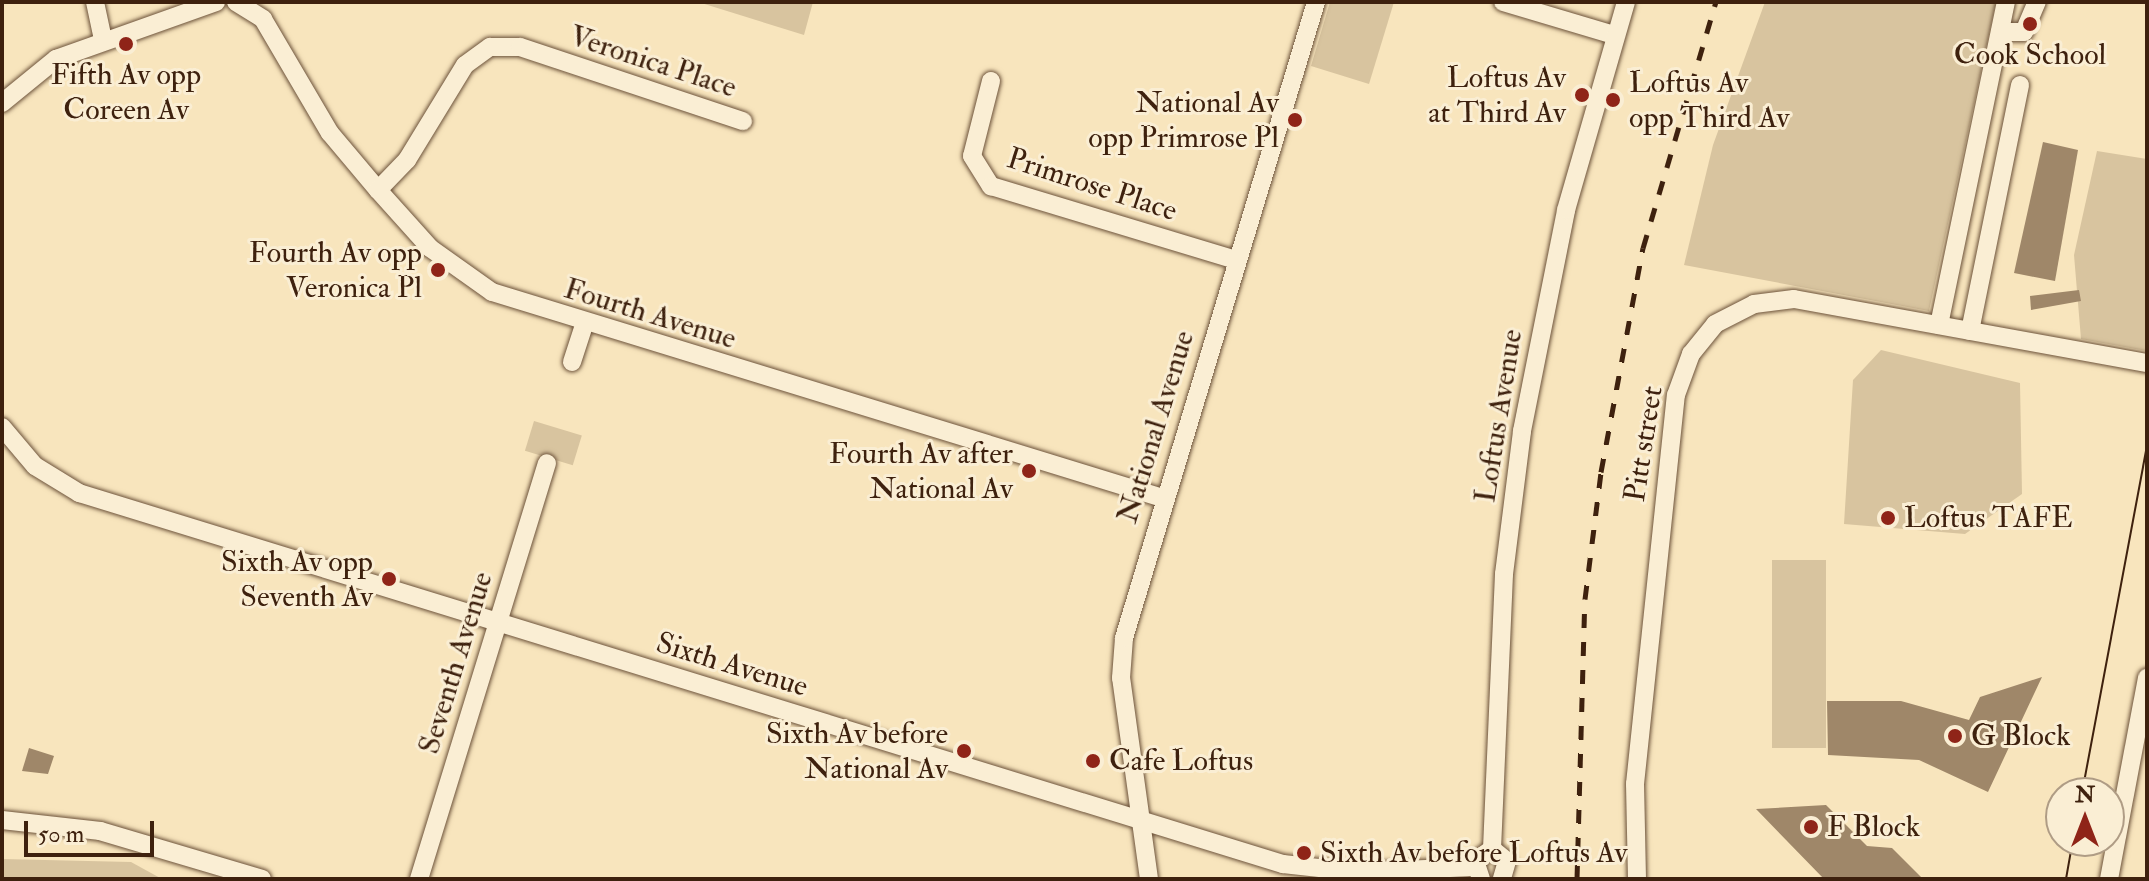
<!DOCTYPE html>
<html>
<head>
<meta charset="utf-8">
<style>
	body { margin:0 }
	#map { position:relative; width:2149px; height:881px; overflow:hidden; background:#f8e5bd; font-family:"IM FELL Double Pica",serif }
	div>[style] { position:absolute }
	.green>* { inset:0; background:#d8c49f; transform-origin:0 0 }
	.building>* { inset:0; background:#9f8769 }
	.roads { filter:drop-shadow(0 0 2px #6c523a) drop-shadow(0 0 2px #6c523a) }
	.minor>* { height:18px; margin:-9px; padding:0 9px; transform-origin:9px; border-radius:9px; background:#faeed4 }
	.tram>* { height:2px; margin:-1px; padding:0 1px; transform-origin:1px; border-radius:1px; background:#3e210e }
	.rail>* { height:5px; margin-top:-2.5px; transform-origin:0; background:repeating-linear-gradient(90deg,#3e210e 0 14px,transparent 0 28px) }
	.dots>* { width:22px; height:22px; translate:-50% -50%; box-sizing:border-box; border:4px solid #faeed4; border-radius:50% }
	span { translate:-50% -50%; white-space:nowrap; text-align:center; line-height:1.15; -webkit-text-stroke:6px #faeed4; paint-order:stroke }
	.poi-label { font-size:30px; color:#3e210e }
	.right { translate:-100% -50%; text-align:right }
	.left { translate:0 -50%; text-align:left }
	.street-label { font-size:30px; color:#3e210e }
	.frame { position:absolute; inset:0; border:4px solid #3e210e; pointer-events:none }
	.north { position:absolute; left:2045px; top:777px; width:80px; height:80px; box-sizing:border-box; background:#faeed4; border:2px solid #af9c85; border-radius:50%; rotate:0deg; font-size:22px; font-weight:700; line-height:32px; text-align:center; color:#3e210e }
	.north::after { content:''; display:block; margin:auto; width:28px; height:36px; background:#8f2418; clip-path:polygon(50% 0,100% 100%,50% 72%,0 100%) }
	.scale { position:absolute; left:24px; top:821px; width:130px; height:36px; box-sizing:border-box; border:4px solid #3e210e; border-top:0; padding-left:10px; font-size:24px; line-height:28px; white-space:nowrap; color:#3e210e; -webkit-text-stroke:6px #faeed4; paint-order:stroke }
</style>
</head>
<body>
<div id="map">
	<div class="green">
		<div style="clip-path:polygon(698px 2px,813px 2px,804px 35px)"></div>
		<div style="clip-path:polygon(1330px 2px,1394px 2px,1369px 84px,1311px 66px)"></div>
		<div style="clip-path:polygon(1765px 2px,1996px 2px,1929px 311px,1684px 265px,1713px 145px)"></div>
		<div style="clip-path:polygon(2097px 151px,2147px 159px,2147px 351px,2081px 339px,2074px 255px)"></div>
		<div style="clip-path:polygon(1881px 350px,2020px 383px,2022px 494px,1965px 534px,1844px 524px,1853px 380px)"></div>
		<div style="left:534px;top:421px;width:50px;height:31px;rotate:17deg"></div>
		<div style="left:1772px;top:560px;width:54px;height:188px"></div>
		<div style="clip-path:polygon(2px 859px,131px 862px,162px 879px,2px 879px)"></div>
	</div>
	<div class="building">
		<div style="clip-path:polygon(2043px 142px,2078px 150px,2055px 281px,2014px 273px)"></div>
		<div style="clip-path:polygon(2079px 290px,2081px 301px,2031px 310px,2030px 296px)"></div>
		<div style="clip-path:polygon(2042px 677px,1988px 792px,1919px 760px,1828px 755px,1827px 701px,1901px 701px,1969px 720px,1980px 697px)"></div>
		<div style="clip-path:polygon(29px 748px,54px 756px,48px 774px,22px 771px)"></div>
		<div style="clip-path:polygon(1826px 805px,1867px 846px,1892px 848px,1923px 879px,1824px 879px,1756px 809px)"></div>
	</div>
	<div class="roads">
		<div class="minor">
			<div style="left:95px;top:2px;width:38px;rotate:78deg"></div>
			<div style="left:236px;top:2px;width:32px;rotate:32deg"></div>
			<div style="left:263px;top:19px;width:132px;rotate:59.6deg"></div>
			<div style="left:330px;top:133px;width:75px;rotate:49.9deg"></div>
			<div style="left:378px;top:190px;width:78px;rotate:48.1deg"></div>
			<div style="left:430px;top:248px;width:76px;rotate:35.4deg"></div>
			<div style="left:492px;top:292px;width:702px;rotate:17.07deg"></div>
			<div style="left:1503px;top:2px;width:116px;rotate:16.6deg"></div>
			<div style="left:2000px;top:32px;width:24px"></div>
			<div style="left:2024px;top:32px;width:33px;rotate:-67deg"></div>
			<div style="left:991px;top:81px;width:77px;rotate:104.2deg"></div>
			<div style="left:972px;top:156px;width:36px;rotate:58deg"></div>
			<div style="left:991px;top:186px;width:256px;rotate:16.8deg"></div>
			<div style="left:2px;top:103px;width:70px;rotate:-39.2deg"></div>
			<div style="left:56px;top:59px;width:170px;rotate:-19.6deg"></div>
			<div style="left:378px;top:190px;width:42px;rotate:-46deg"></div>
			<div style="left:407px;top:160px;width:111px;rotate:-58.6deg"></div>
			<div style="left:465px;top:65px;width:31px;rotate:-36deg"></div>
			<div style="left:490px;top:47px;width:30px"></div>
			<div style="left:520px;top:47px;width:235px;rotate:18.4deg"></div>
			<div style="left:1939px;top:325px;width:330px;rotate:-78.3deg"></div>
			<div style="left:1970px;top:331px;width:251px;rotate:-78.5deg"></div>
			<div style="left:572px;top:362px;width:40px;rotate:-72deg"></div>
			<div style="left:2px;top:427px;width:51px;rotate:49.8deg"></div>
			<div style="left:35px;top:466px;width:52px;rotate:31.5deg"></div>
			<div style="left:79px;top:493px;width:1260px;rotate:17.13deg"></div>
			<div style="left:1283px;top:864px;width:71px;rotate:6.4deg"></div>
			<div style="left:1354px;top:872px;width:120px;rotate:-2.4deg"></div>
			<div style="left:2px;top:820px;width:99px;rotate:6.4deg"></div>
			<div style="left:100px;top:831px;width:169px;rotate:16.5deg"></div>
			<div style="left:1492px;top:849px;width:275px;rotate:-87.5deg"></div>
			<div style="left:1504px;top:574px;width:144px;rotate:-82.8deg"></div>
			<div style="left:1522px;top:431px;width:225px;rotate:-78.7deg"></div>
			<div style="left:1566px;top:210px;width:216px;rotate:-73.9deg"></div>
			<div style="left:419px;top:879px;width:435px;rotate:-72.9deg"></div>
			<div style="left:1149px;top:879px;width:203px;rotate:-97.9deg"></div>
			<div style="left:1121px;top:678px;width:40px;rotate:-85.7deg"></div>
			<div style="left:1124px;top:638px;width:664px;rotate:-73.2deg"></div>
			<div style="left:1481px;top:879px;width:19px;rotate:-108deg"></div>
			<div style="left:1475px;top:861px;width:21px;rotate:-35deg"></div>
			<div style="left:1492px;top:849px;width:19px;rotate:39deg"></div>
			<div style="left:1507px;top:861px;width:19px;rotate:106deg"></div>
			<div style="left:1637px;top:879px;width:95px;rotate:-91.2deg"></div>
			<div style="left:1635px;top:784px;width:391px;rotate:-84deg"></div>
			<div style="left:1676px;top:395px;width:44px;rotate:-69.9deg"></div>
			<div style="left:1691px;top:354px;width:38px;rotate:-51deg"></div>
			<div style="left:1715px;top:324px;width:44px;rotate:-27.1deg"></div>
			<div style="left:1754px;top:304px;width:40px;rotate:-7.1deg"></div>
			<div style="left:1794px;top:299px;width:359px;rotate:10.3deg"></div>
			<div style="left:2109px;top:879px;width:205px;rotate:-79.3deg"></div>
		</div>
	</div>
	<div class="tram">
		<div style="left:2082px;top:793px;width:353px;rotate:-79.4deg"></div>
		<div style="left:2066px;top:879px;width:39px;rotate:-80deg"></div>
	</div>
	<div class="rail">
		<div style="left:1577px;top:879px;width:280px;rotate:-88.4deg"></div>
		<div style="left:1585px;top:599px;width:128px;rotate:-82.8deg"></div>
		<div style="left:1601px;top:472px;width:228px;rotate:-79.4deg"></div>
		<div style="left:1643px;top:248px;width:257px;rotate:-73.5deg"></div>
	</div>
	<div class="dots">
		<div style="left:2030px;top:24px;background:#8f2418"></div>
		<div style="left:126px;top:44px;background:#8f2418"></div>
		<div style="left:1582px;top:95px;background:#8f2418"></div>
		<div style="left:1613px;top:100px;background:#8f2418"></div>
		<div style="left:1295px;top:120px;background:#8f2418"></div>
		<div style="left:438px;top:270px;background:#8f2418"></div>
		<div style="left:1029px;top:471px;background:#8f2418"></div>
		<div style="left:1888px;top:518px;background:#8f2418"></div>
		<div style="left:389px;top:579px;background:#8f2418"></div>
		<div style="left:1955px;top:736px;background:#8f2418"></div>
		<div style="left:964px;top:751px;background:#8f2418"></div>
		<div style="left:1093px;top:761px;background:#8f2418"></div>
		<div style="left:1811px;top:827px;background:#8f2418"></div>
		<div style="left:1304px;top:853px;background:#8f2418"></div>
	</div>
	<div class="poi-label">
		<span style="left:2030px;top:55px">Cook School</span>
		<span style="left:126px;top:92px">Fifth Av opp<br>Coreen Av</span>
		<span class="right" style="left:1566px;top:95px">Loftus Av<br>at Third Av</span>
		<span class="left" style="left:1629px;top:100px">Loftus Av<br>opp Third Av</span>
		<span class="right" style="left:1279px;top:120px">National Av<br>opp Primrose Pl</span>
		<span class="right" style="left:422px;top:270px">Fourth Av opp<br>Veronica Pl</span>
		<span class="right" style="left:1013px;top:471px">Fourth Av after<br>National Av</span>
		<span class="left" style="left:1904px;top:518px">Loftus TAFE</span>
		<span class="right" style="left:373px;top:579px">Sixth Av opp<br>Seventh Av</span>
		<span class="right" style="left:948px;top:751px">Sixth Av before<br>National Av</span>
		<span class="left" style="left:1971px;top:736px">G Block</span>
		<span class="left" style="left:1109px;top:761px">Cafe Loftus</span>
		<span class="left" style="left:1827px;top:827px">F Block</span>
		<span class="left" style="left:1320px;top:853px">Sixth Av before Loftus Av</span>
	</div>
	<div class="street-label">
		<span style="left:653px;top:62px;rotate:18deg">Veronica Place</span>
		<span style="left:1092px;top:185px;rotate:18deg">Primrose Place</span>
		<span style="left:650px;top:314px;rotate:17deg">Fourth Avenue</span>
		<span style="left:1499px;top:416px;rotate:-81deg">Loftus Avenue</span>
		<span style="left:1156px;top:427px;rotate:-73deg">National Avenue</span>
		<span style="left:1644px;top:444px;rotate:-81deg">Pitt street</span>
		<span style="left:456px;top:663px;rotate:-73deg">Seventh Avenue</span>
		<span style="left:732px;top:665px;rotate:17deg">Sixth Avenue</span>
	</div>
	<div class="frame"></div>
	<div class="north">N</div>
	<div class="scale">50 m</div>
</div>
</body>
</html>
